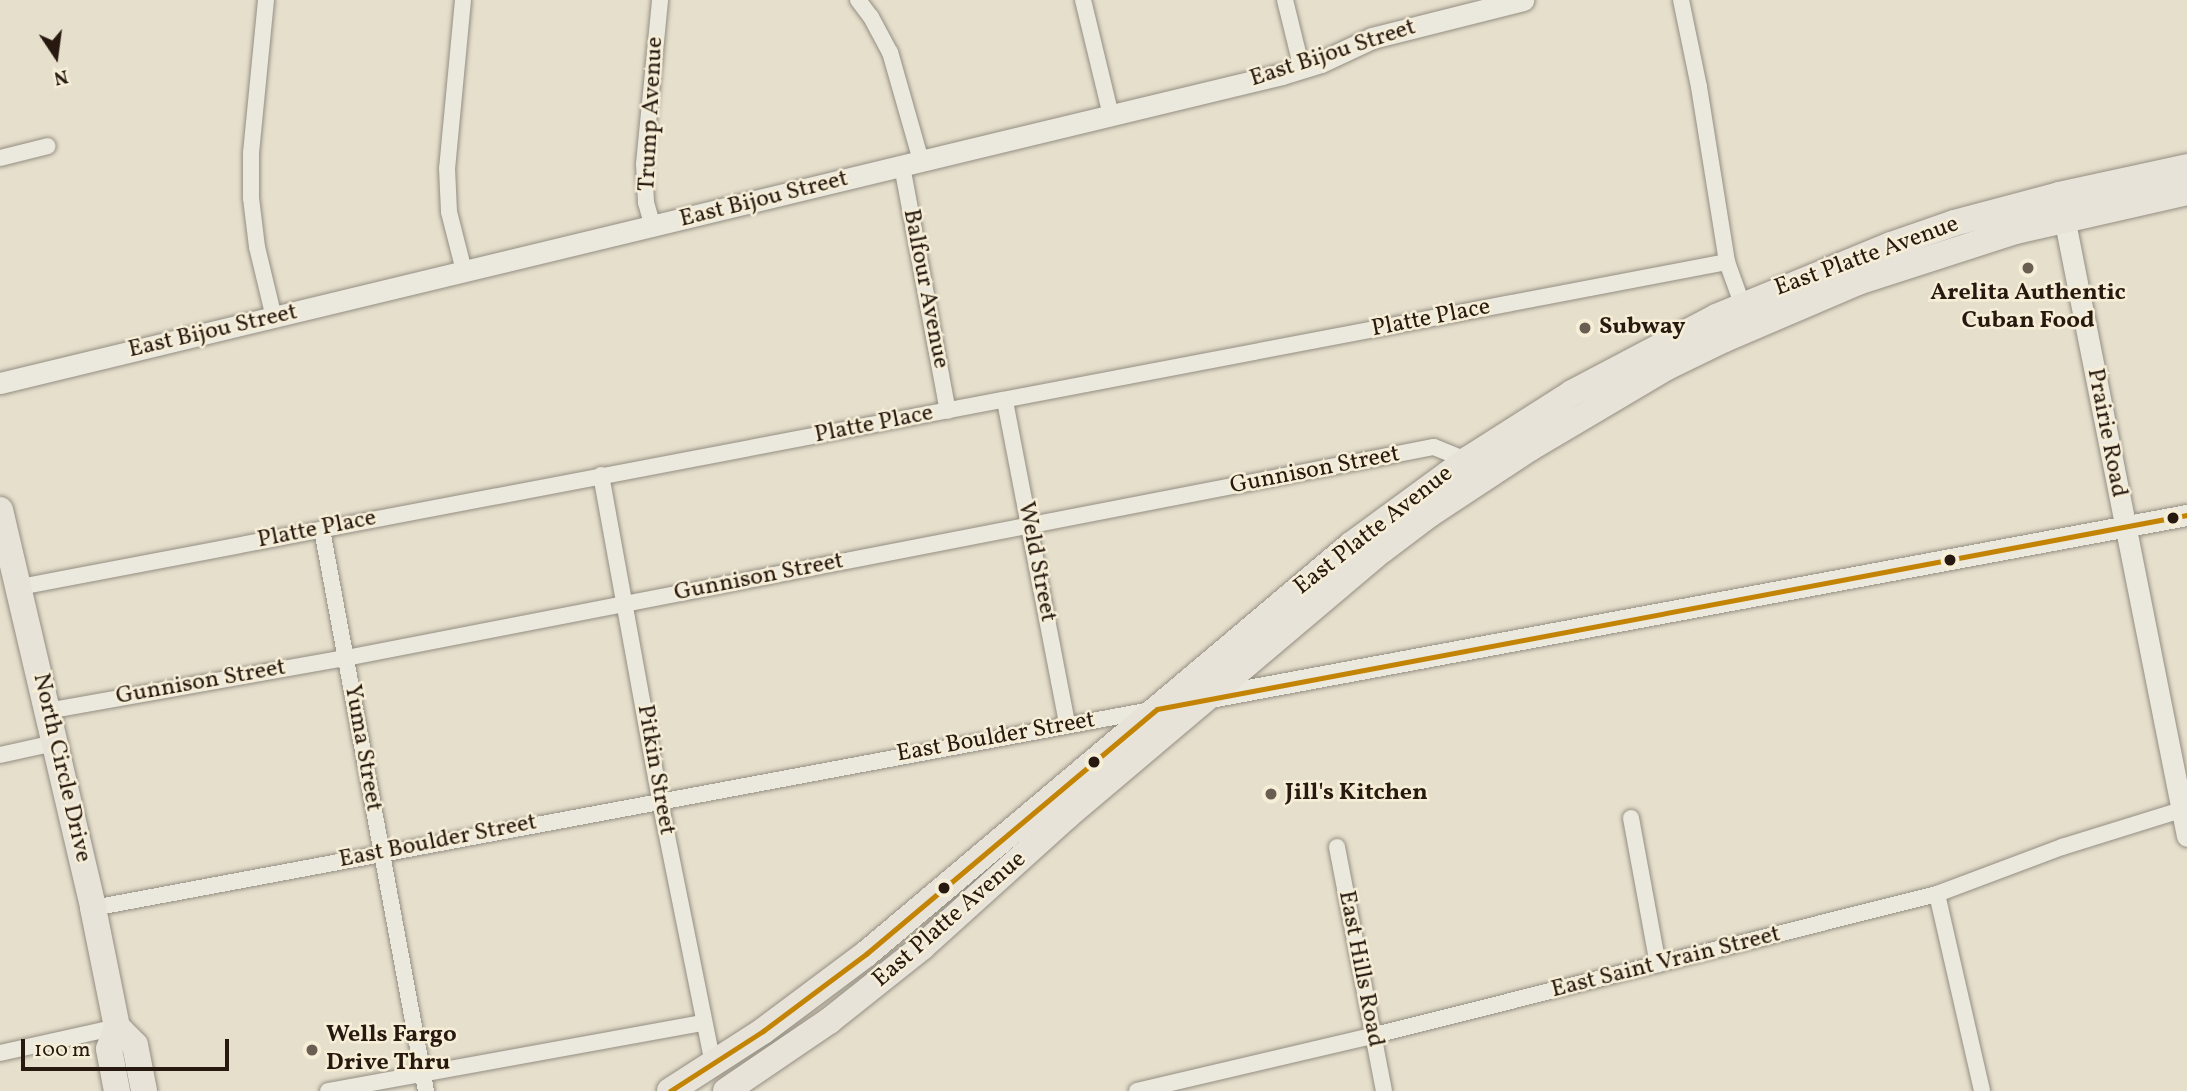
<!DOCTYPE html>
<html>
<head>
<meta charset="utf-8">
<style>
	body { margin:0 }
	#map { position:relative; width:2187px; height:1091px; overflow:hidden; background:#e6dfcc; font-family:Vollkorn,serif }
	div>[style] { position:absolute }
	.roads { filter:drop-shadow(0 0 2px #948e82) drop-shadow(0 0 2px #948e82) }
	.minor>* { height:16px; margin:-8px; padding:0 8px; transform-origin:8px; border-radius:8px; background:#ebe8de }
	.tertiary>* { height:21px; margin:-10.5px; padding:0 10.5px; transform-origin:10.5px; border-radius:10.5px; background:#ebe8de }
	.primary>* { height:26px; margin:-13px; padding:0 13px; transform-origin:13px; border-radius:13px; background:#e8e3d8 }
	.bus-1>* { height:5px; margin:-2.5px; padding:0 2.5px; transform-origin:2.5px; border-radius:2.5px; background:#c38304 }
	.dots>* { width:19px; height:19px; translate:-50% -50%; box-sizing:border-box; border:4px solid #f6eed7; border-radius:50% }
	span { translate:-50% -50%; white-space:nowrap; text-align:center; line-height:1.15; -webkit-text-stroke:5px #f6eed7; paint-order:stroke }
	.street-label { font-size:24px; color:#271910 }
	.poi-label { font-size:24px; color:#271910; font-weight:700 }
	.left { translate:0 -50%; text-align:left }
	.north { position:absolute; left:21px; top:21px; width:70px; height:70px; -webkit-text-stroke:5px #f6eed7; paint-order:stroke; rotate:167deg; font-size:19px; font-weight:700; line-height:28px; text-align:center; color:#271910 }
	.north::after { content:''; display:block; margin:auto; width:24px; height:32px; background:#271910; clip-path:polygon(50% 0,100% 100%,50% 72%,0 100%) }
	.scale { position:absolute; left:21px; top:1039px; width:208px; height:32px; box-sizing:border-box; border:4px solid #271910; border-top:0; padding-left:9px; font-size:21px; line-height:24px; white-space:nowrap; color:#271910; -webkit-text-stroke:5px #f6eed7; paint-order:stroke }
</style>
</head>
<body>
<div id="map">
	<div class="roads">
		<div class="minor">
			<div style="left:266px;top:0;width:154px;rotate:95.6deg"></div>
			<div style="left:251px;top:153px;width:45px;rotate:90deg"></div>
			<div style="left:251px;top:198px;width:49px;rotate:83deg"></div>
			<div style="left:257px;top:247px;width:73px;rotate:76.5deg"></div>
			<div style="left:463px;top:0;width:169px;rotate:95.4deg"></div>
			<div style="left:447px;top:168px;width:44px;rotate:87.4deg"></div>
			<div style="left:449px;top:212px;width:61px;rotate:75.7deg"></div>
			<div style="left:858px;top:0;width:21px;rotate:53deg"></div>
			<div style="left:871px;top:17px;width:40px;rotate:62deg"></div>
			<div style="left:890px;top:52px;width:113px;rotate:74.1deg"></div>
			<div style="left:1083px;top:0;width:119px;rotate:76.4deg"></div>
			<div style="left:1285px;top:0;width:71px;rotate:76.2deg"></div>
			<div style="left:1681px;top:0;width:89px;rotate:78.3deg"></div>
			<div style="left:1699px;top:87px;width:177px;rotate:80.9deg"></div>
			<div style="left:1727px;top:262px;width:53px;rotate:70.2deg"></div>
			<div style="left:0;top:158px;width:49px;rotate:-14deg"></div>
			<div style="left:902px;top:166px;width:249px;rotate:79.4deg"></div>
			<div style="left:653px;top:227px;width:26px;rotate:-106deg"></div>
			<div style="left:646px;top:202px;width:38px;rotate:-93deg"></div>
			<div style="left:644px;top:164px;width:165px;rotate:-84.4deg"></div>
			<div style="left:1005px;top:401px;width:328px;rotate:79.1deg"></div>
			<div style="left:601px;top:475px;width:331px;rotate:79.7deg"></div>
			<div style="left:660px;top:801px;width:269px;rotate:78.6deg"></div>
			<div style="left:322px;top:530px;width:571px;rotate:79.5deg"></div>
			<div style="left:20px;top:587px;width:1738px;rotate:-10.78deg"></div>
			<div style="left:47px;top:711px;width:304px;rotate:-10.1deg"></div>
			<div style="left:346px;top:658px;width:1108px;rotate:-10.98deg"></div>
			<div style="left:1434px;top:447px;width:35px;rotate:22deg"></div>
			<div style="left:0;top:755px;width:55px;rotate:-12.5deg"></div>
			<div style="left:1631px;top:818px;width:149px;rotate:79.6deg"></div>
			<div style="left:1337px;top:847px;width:248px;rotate:79.1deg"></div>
			<div style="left:1937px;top:894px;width:202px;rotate:77.1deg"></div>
			<div style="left:93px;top:908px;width:1076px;rotate:-10.6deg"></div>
			<div style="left:0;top:1053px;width:120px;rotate:-12.5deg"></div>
			<div style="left:328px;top:1091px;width:381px;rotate:-10.3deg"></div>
			<div style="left:1137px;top:1091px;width:240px;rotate:-13.2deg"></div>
			<div style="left:1371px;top:1036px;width:584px;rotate:-14.08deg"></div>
			<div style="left:1937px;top:894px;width:134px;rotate:-20.6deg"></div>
			<div style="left:2062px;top:847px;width:131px;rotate:-17.3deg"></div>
		</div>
		<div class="tertiary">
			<div style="left:2062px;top:207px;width:641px;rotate:78.76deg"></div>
			<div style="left:0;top:383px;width:1319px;rotate:-13.55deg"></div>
			<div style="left:1282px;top:74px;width:41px;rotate:-17.1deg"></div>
			<div style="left:1321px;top:62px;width:56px;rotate:-25.2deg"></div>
			<div style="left:1372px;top:38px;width:156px;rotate:-14.1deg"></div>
			<div style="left:1205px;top:698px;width:999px;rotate:-10.56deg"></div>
		</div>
		<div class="primary">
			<div style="left:0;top:510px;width:409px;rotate:76.8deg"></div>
			<div style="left:93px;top:908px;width:121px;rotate:78.6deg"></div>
			<div style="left:117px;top:1027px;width:23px;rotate:110deg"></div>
			<div style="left:109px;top:1049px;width:43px;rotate:79.2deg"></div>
			<div style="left:117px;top:1027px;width:25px;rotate:45deg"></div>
			<div style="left:135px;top:1045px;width:47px;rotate:78.9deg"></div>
			<div style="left:670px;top:1091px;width:111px;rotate:-32.8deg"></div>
			<div style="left:763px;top:1031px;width:129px;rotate:-36.8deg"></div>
			<div style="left:866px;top:954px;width:634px;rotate:-40.14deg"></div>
			<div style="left:1351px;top:545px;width:144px;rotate:-36.2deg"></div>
			<div style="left:1467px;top:460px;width:125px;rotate:-32.5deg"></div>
			<div style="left:1572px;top:393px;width:163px;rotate:-27.8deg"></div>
			<div style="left:1716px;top:317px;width:189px;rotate:-22.4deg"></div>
			<div style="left:1891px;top:245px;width:67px;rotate:-19.2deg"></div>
			<div style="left:1954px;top:223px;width:109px;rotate:-14.9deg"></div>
			<div style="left:2059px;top:195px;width:131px;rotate:-12.3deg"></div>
			<div style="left:726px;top:1091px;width:125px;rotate:-34.2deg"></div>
			<div style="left:829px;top:1021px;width:119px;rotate:-38.5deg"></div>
			<div style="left:922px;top:947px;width:195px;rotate:-42.1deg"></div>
			<div style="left:1067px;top:816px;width:412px;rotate:-40.2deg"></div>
			<div style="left:1382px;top:550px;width:60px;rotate:-36.9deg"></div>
			<div style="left:1430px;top:514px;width:120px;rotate:-33.4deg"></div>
			<div style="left:1530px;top:448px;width:159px;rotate:-30.6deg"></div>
			<div style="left:1667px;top:367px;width:64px;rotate:-25.8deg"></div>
			<div style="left:1725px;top:339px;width:145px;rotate:-23.2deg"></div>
			<div style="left:1858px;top:282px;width:166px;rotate:-17.9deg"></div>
			<div style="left:2016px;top:231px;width:175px;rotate:-12.8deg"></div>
		</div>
	</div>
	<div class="bus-1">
		<div style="left:670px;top:1091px;width:111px;rotate:-32.8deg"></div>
		<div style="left:763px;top:1031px;width:129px;rotate:-36.8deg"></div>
		<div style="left:866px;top:954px;width:380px;rotate:-40.1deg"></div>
		<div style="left:1157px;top:709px;width:1048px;rotate:-10.67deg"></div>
	</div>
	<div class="dots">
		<div style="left:2028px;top:268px;background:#6a5e52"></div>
		<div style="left:1585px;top:328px;background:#6a5e52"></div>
		<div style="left:2173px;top:518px;background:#271910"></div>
		<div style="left:1950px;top:560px;background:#271910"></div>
		<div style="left:1094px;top:762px;background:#271910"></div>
		<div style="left:1271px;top:794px;background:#6a5e52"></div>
		<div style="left:944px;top:888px;background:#271910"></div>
		<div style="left:312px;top:1050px;background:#6a5e52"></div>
	</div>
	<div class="street-label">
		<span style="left:1333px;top:54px;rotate:-18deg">East Bijou Street</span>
		<span style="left:652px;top:114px;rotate:-87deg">Trump Avenue</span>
		<span style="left:764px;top:200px;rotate:-14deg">East Bijou Street</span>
		<span style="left:1867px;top:257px;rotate:-20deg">East Platte Avenue</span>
		<span style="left:925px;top:289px;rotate:79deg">Balfour Avenue</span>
		<span style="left:1431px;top:319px;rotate:-11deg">Platte Place</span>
		<span style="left:213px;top:332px;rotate:-13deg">East Bijou Street</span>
		<span style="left:874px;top:425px;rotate:-11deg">Platte Place</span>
		<span style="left:2106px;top:433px;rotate:79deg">Prairie Road</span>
		<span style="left:1315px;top:471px;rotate:-11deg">Gunnison Street</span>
		<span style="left:317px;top:530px;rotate:-11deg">Platte Place</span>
		<span style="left:1374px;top:531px;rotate:-38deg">East Platte Avenue</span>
		<span style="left:1036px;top:562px;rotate:79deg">Weld Street</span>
		<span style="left:759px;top:578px;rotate:-11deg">Gunnison Street</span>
		<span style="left:201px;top:683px;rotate:-10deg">Gunnison Street</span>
		<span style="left:996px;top:738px;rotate:-10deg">East Boulder Street</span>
		<span style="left:362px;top:748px;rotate:80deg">Yuma Street</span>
		<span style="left:61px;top:768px;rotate:77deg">North Circle Drive</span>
		<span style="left:655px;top:770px;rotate:80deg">Pitkin Street</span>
		<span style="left:438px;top:842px;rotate:-11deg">East Boulder Street</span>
		<span style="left:950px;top:920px;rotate:-41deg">East Platte Avenue</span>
		<span style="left:1666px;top:963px;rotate:-14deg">East Saint Vrain Street</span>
		<span style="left:1360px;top:969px;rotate:79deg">East Hills Road</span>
	</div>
	<div class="poi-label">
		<span style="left:2028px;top:308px">Arelita Authentic<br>Cuban Food</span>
		<span class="left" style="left:1599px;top:328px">Subway</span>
		<span class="left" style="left:1285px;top:794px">Jill's Kitchen</span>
		<span class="left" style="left:326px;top:1050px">Wells Fargo<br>Drive Thru</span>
	</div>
	<div class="north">N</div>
	<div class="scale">100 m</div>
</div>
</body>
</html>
